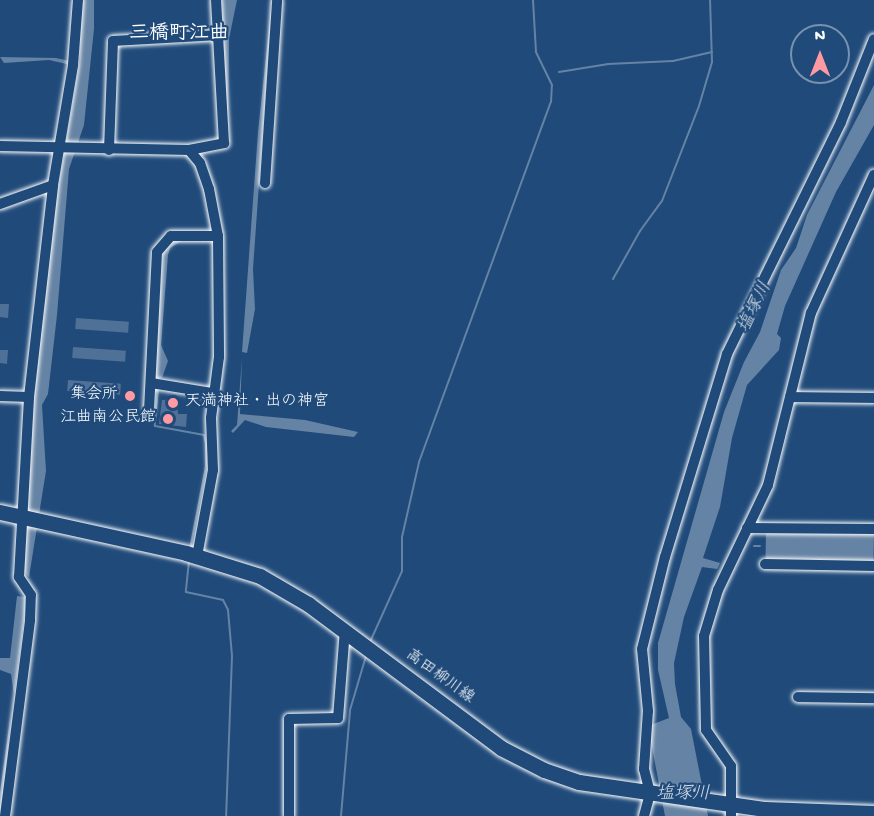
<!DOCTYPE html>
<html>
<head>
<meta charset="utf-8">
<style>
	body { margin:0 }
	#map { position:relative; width:874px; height:816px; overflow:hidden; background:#1f4a7a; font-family:"Gochi Hand","Klee One",sans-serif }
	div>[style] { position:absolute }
	.water>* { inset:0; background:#6583a4; transform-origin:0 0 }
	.stream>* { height:2px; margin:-1px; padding:0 1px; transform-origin:1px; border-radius:1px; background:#6583a4 }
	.building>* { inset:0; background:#507197; transform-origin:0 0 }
	.roads { filter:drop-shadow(0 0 2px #fff) drop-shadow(0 0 2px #fff) }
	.minor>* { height:10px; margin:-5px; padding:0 5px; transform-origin:5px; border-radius:5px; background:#1f4a7a }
	.secondary>* { height:15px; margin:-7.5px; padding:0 7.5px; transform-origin:7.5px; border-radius:7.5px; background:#1f4a7a }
	.dots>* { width:16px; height:16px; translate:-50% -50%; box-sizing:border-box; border:3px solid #1f4a7a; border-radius:50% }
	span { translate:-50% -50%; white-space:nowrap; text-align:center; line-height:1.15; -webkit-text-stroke:4.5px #1f4a7a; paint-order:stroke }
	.poi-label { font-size:16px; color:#fff }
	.right { translate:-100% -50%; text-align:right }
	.left { translate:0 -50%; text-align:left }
	.street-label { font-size:16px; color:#fff }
	.water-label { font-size:18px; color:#d8e0e8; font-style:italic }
	.quarter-label { font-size:20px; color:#fff; font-weight:700 }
	.north { position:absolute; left:790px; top:24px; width:60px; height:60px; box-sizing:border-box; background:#1f4a7a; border:2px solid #7992af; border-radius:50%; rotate:0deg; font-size:16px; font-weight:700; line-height:24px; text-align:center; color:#fff }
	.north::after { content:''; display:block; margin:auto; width:21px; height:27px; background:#ff9aa2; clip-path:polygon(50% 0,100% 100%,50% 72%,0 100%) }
</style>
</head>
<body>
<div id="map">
	<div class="water">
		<div style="clip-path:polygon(81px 0,94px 0,94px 29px,84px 125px,69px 169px,57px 315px,48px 394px,42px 405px,46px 471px,29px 577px,23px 571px,29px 448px,53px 219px,80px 60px)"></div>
		<div style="clip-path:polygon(222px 0,237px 0,229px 39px,228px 141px)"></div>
		<div style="clip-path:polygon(272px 0,253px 269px,255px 309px,247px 353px,242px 352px,258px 132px)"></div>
		<div style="clip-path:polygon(0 57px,56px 58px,70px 61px,71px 65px,49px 60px,4px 63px)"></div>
		<div style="clip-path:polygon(874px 85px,874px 125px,836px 192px,785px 306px,777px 334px,781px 338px,779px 350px,747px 385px,732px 438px,720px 507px,703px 558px,720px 563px,717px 569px,702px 567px,684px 617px,674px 663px,675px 684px,681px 717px,691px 729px,708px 816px,665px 816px,648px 726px,669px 718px,658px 670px,658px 643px,724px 412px,744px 362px,760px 332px,781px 270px,796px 248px,807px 215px)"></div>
		<div style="clip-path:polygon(170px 239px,185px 239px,170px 248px,168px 255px,161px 345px,168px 361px,162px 378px,155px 379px,163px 248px)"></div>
		<div style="clip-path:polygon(242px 358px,240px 414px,305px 420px,358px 432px,354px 437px,266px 427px,245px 420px,233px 433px,231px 431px,237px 425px)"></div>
		<div style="left:766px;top:531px;width:108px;height:28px;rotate:1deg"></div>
		<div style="clip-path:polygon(17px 596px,25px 597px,26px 605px,14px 695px,11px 674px,0 670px,0 658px,10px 658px)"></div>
		<div style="clip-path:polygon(11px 712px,6px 770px,0 816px,0 792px)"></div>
	</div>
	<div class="stream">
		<div style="left:559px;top:72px;width:50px;rotate:-9.3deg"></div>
		<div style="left:608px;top:64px;width:65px;rotate:-2.6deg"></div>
		<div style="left:673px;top:61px;width:40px;rotate:-13deg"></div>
		<div style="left:613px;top:279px;width:55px;rotate:-60.6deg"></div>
		<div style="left:640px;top:231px;width:37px;rotate:-54deg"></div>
		<div style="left:662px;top:201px;width:102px;rotate:-68.7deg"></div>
		<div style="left:699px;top:106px;width:46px;rotate:-73.5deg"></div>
		<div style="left:712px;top:62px;width:62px;rotate:-91.8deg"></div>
		<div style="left:158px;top:388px;width:38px;rotate:95deg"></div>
		<div style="left:155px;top:426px;width:50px;rotate:10.4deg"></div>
		<div style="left:204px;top:435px;width:9px;rotate:77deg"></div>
		<div style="left:206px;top:444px;width:22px;rotate:90deg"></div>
		<div style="left:206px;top:466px;width:85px;rotate:100.9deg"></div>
		<div style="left:754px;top:546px;width:6px"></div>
		<div style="left:189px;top:561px;width:31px;rotate:96deg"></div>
		<div style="left:186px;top:592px;width:38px;rotate:12deg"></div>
		<div style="left:223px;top:600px;width:11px;rotate:63deg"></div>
		<div style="left:228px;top:610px;width:46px;rotate:85deg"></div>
		<div style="left:232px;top:656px;width:160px;rotate:92.1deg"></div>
		<div style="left:370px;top:642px;width:78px;rotate:-65.7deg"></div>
		<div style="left:402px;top:571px;width:34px;rotate:-90deg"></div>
		<div style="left:402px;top:537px;width:77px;rotate:-77.2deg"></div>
		<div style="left:419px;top:462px;width:383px;rotate:-69.9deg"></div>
		<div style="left:551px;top:102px;width:17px;rotate:-87deg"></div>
		<div style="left:552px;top:85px;width:37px;rotate:-116deg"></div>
		<div style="left:536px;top:52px;width:52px;rotate:-93.3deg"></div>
		<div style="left:341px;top:816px;width:106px;rotate:-85.1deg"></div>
		<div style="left:350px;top:710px;width:56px;rotate:-73.5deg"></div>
	</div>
	<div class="building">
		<div style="clip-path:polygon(0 304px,9px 304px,8px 318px,0 317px)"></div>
		<div style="left:76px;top:318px;width:53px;height:11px;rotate:4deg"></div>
		<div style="left:73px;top:347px;width:53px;height:11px;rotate:4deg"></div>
		<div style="clip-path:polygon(0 350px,8px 350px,7px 364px,0 363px)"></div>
		<div style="left:68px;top:380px;width:53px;height:11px;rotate:4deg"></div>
		<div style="clip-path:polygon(177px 399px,178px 414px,187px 414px,186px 427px,159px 424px,162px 400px)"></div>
	</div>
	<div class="roads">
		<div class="minor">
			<div style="left:0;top:146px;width:189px;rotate:1.2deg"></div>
			<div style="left:189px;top:150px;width:17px;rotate:50deg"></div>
			<div style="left:200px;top:163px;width:28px;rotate:71deg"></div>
			<div style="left:209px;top:189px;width:48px;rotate:79.2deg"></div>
			<div style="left:218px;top:236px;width:121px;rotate:89.5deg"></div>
			<div style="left:219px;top:357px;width:62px;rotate:97.5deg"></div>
			<div style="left:211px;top:418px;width:52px;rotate:87.8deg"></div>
			<div style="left:213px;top:470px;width:87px;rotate:100.5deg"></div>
			<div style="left:109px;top:150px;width:109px;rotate:-87.9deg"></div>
			<div style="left:113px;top:41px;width:106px;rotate:-3.2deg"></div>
			<div style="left:189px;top:150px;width:36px;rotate:-11deg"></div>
			<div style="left:224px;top:143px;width:143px;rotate:-93.2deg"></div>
			<div style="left:265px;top:183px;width:183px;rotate:-86.2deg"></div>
			<div style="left:0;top:204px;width:56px;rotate:-19.7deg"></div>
			<div style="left:151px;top:383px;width:63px;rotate:9.2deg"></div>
			<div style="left:0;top:396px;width:29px;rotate:2deg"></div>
			<div style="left:790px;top:397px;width:84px;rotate:0.7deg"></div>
			<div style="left:149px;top:410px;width:158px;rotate:-87.1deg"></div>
			<div style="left:157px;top:252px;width:21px;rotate:-49deg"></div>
			<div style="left:171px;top:236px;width:47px"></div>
			<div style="left:747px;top:528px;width:127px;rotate:0.5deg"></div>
			<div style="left:765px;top:564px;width:109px;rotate:1.1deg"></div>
			<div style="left:798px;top:697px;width:76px;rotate:0.8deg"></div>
			<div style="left:5px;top:816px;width:198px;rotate:-82.7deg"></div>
			<div style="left:30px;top:620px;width:25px;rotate:-88deg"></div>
			<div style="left:31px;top:595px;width:22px;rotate:-124deg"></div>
			<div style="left:19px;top:577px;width:180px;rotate:-86.8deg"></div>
			<div style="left:29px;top:397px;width:213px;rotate:-83.5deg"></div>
			<div style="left:53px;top:185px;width:122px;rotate:-80.5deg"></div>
			<div style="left:73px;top:65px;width:65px;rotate:-85.6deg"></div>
			<div style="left:289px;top:816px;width:97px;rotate:-90deg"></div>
			<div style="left:289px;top:719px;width:49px;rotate:-1.2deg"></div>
			<div style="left:338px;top:718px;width:88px;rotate:-85.5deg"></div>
			<div style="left:644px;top:816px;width:24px;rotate:-75deg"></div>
			<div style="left:650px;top:793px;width:25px;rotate:-104deg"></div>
			<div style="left:644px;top:769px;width:58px;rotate:-86.1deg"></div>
			<div style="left:648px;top:711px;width:62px;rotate:-95.5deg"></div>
			<div style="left:642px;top:649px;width:95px;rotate:-76deg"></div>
			<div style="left:665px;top:557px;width:212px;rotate:-73deg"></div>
			<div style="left:727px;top:354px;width:258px;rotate:-63.8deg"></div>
			<div style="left:841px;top:122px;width:89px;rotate:-68.3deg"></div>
			<div style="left:731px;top:816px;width:50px;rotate:-90deg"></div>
			<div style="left:731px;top:766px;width:44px;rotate:-124.8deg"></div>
			<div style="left:706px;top:730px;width:94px;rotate:-91.2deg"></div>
			<div style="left:704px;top:636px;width:48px;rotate:-73.1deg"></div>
			<div style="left:718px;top:590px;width:116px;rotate:-64.5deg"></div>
			<div style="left:768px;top:485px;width:177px;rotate:-76deg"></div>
			<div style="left:811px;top:313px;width:152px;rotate:-65.5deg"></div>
		</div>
		<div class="secondary">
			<div style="left:0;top:512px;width:190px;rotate:12.4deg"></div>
			<div style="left:186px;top:553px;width:77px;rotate:17.3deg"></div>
			<div style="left:260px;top:576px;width:56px;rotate:30.3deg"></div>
			<div style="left:308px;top:604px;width:241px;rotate:36.7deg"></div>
			<div style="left:501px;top:748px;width:48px;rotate:27.1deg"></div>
			<div style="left:544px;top:770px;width:37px;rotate:19deg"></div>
			<div style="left:579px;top:782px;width:188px;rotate:8.3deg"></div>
			<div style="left:765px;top:809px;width:109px;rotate:2.1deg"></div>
		</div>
	</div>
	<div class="dots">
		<div style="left:130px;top:396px;background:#ff9aa2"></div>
		<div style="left:173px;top:403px;background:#ff9aa2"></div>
		<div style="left:168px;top:419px;background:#ff9aa2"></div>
	</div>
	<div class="poi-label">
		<span class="right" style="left:118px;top:396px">集会所</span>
		<span class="left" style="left:185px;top:403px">天満神社・出の神宮</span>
		<span class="right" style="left:156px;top:419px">江曲南公民館</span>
	</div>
	<div class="street-label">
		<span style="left:439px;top:678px;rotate:36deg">高田柳川線</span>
	</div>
	<div class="water-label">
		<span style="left:756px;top:308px;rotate:-64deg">塩塚川</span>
		<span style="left:683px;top:795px">塩塚川</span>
	</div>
	<div class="quarter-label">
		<span style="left:179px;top:34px">三橋町江曲</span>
	</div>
	<div class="north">N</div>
</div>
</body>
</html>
